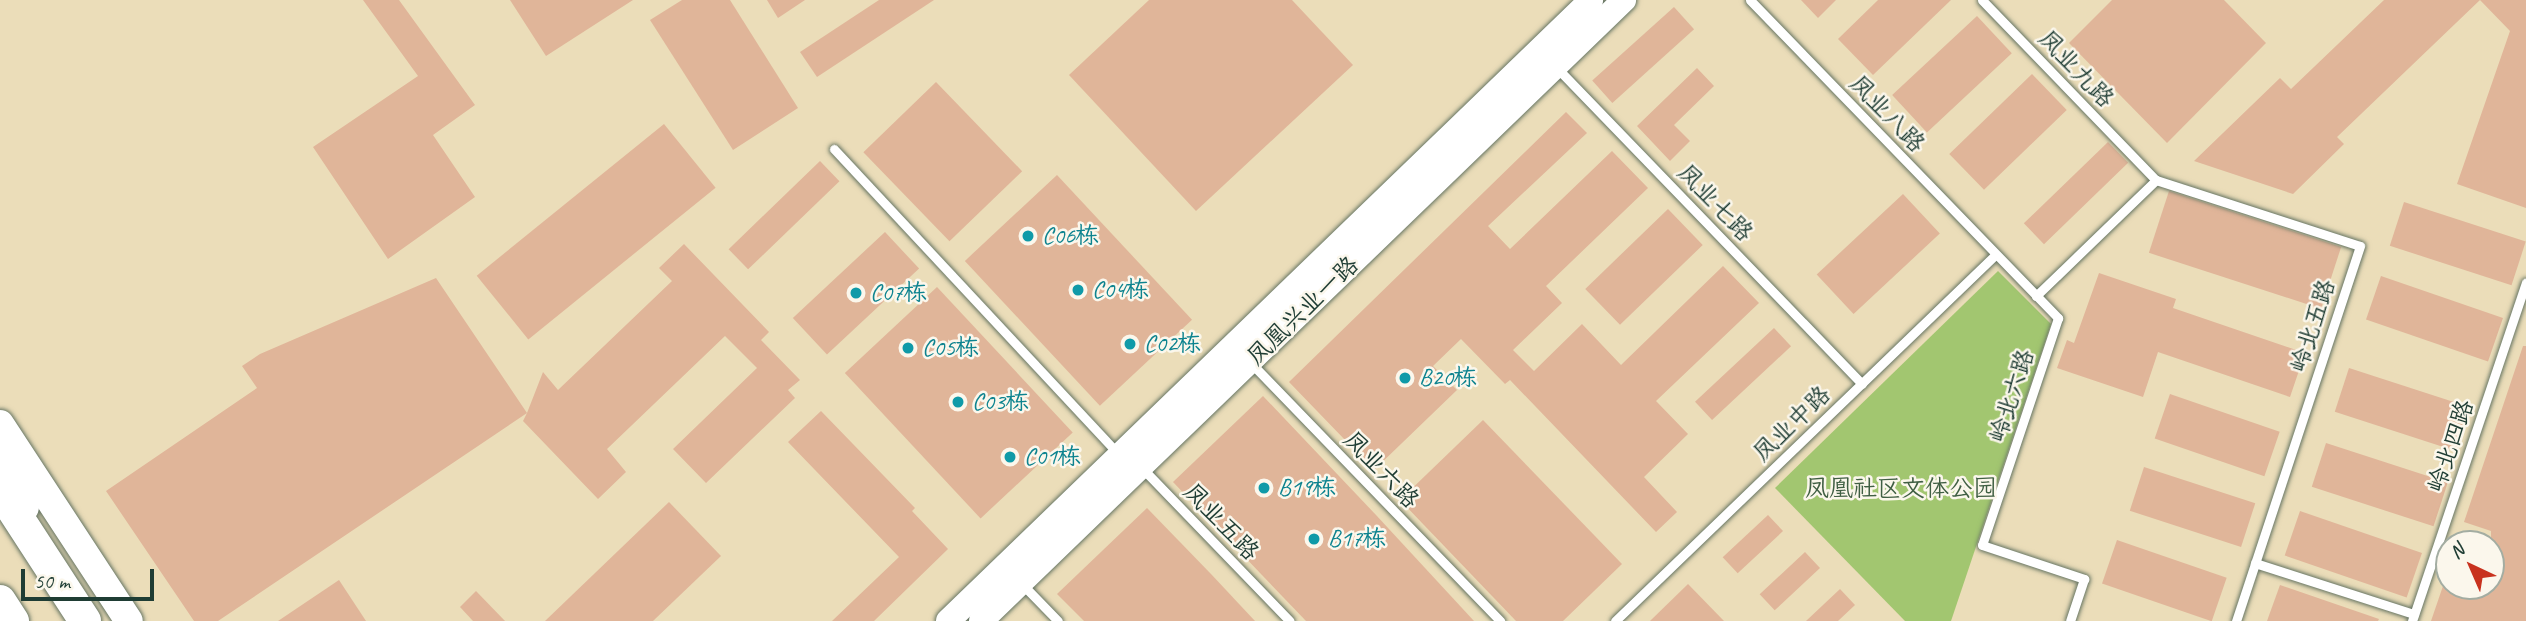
<!DOCTYPE html>
<html>
<head>
<meta charset="utf-8">
<style>
	body { margin:0 }
	#map { position:relative; width:2526px; height:621px; overflow:hidden; background:#ebddb9; font-family:Caveat,"LXGW WenKai TC",sans-serif }
	div>[style] { position:absolute }
	.green>* { inset:0; background:#a2c670 }
	.building>* { inset:0; background:#e0b599; transform-origin:0 0 }
	.roads { filter:drop-shadow(0 0 2px #667563) drop-shadow(0 0 2px #667563) }
	.lane>* { height:9px; margin:-4.5px; padding:0 4.5px; transform-origin:4.5px; border-radius:4.5px; background:#fff }
	.secondary>* { height:24px; margin:-12px; padding:0 12px; transform-origin:12px; border-radius:12px; background:#fff }
	.primary>* { height:28px; margin:-14px; padding:0 14px; transform-origin:14px; border-radius:14px; background:#fff }
	.highway>* { height:32px; margin:-16px; padding:0 16px; transform-origin:16px; border-radius:16px; background:#fff }
	.dots>* { width:19px; height:19px; translate:-50% -50%; box-sizing:border-box; border:4px solid #fbf7ec; border-radius:50% }
	span { translate:-50% -50%; white-space:nowrap; text-align:center; line-height:1.15; -webkit-text-stroke:5px #fbf7ec; paint-order:stroke }
	.street-label { font-size:24px; color:#1f3d34 }
	.culture-label { font-size:24px; color:#0d838f }
	.left { translate:0 -50%; text-align:left }
	.park-label { font-size:24px; color:#405f43 }
	.north { position:absolute; left:2435px; top:530px; width:70px; height:70px; box-sizing:border-box; background:#fbf7ec; border:2px solid #a3ada2; border-radius:50%; rotate:316deg; font-size:19px; font-weight:700; line-height:28px; text-align:center; color:#1f3d34 }
	.north::after { content:''; display:block; margin:auto; width:24px; height:32px; background:#c8321e; clip-path:polygon(50% 0,100% 100%,50% 72%,0 100%) }
	.scale { position:absolute; left:21px; top:569px; width:133px; height:32px; box-sizing:border-box; border:4px solid #1f3d34; border-top:0; padding-left:9px; font-size:21px; line-height:24px; white-space:nowrap; color:#1f3d34; -webkit-text-stroke:5px #fbf7ec; paint-order:stroke }
</style>
</head>
<body>
<div id="map">
	<div class="green">
		<div style="clip-path:polygon(1998px 271px,2051px 324px,1951px 621px,1905px 621px,1775px 488px)"></div>
	</div>
	<div class="building">
		<div style="clip-path:polygon(363px 0,399px 0,475px 105px,433px 135px,475px 197px,388px 259px,313px 147px,418px 76px)"></div>
		<div style="clip-path:polygon(510px 0,633px 0,546px 56px)"></div>
		<div style="clip-path:polygon(682px 0,730px 0,798px 108px,733px 150px,650px 20px)"></div>
		<div style="clip-path:polygon(767px 0,805px 0,778px 18px)"></div>
		<div style="clip-path:polygon(879px 0,934px 0,817px 77px,800px 52px)"></div>
		<div style="clip-path:polygon(1149px 0,1292px 0,1353px 65px,1196px 211px,1069px 75px)"></div>
		<div style="clip-path:polygon(1801px 0,1836px 0,1818px 18px)"></div>
		<div style="clip-path:polygon(1878px 0,1951px 0,1873px 75px,1838px 39px)"></div>
		<div style="clip-path:polygon(2112px 0,2224px 0,2266px 43px,2167px 143px,2069px 43px)"></div>
		<div style="clip-path:polygon(2384px 0,2480px 0,2337px 137px,2344px 144px,2293px 194px,2194px 161px,2280px 78px,2291px 89px)"></div>
		<div style="clip-path:polygon(2480px 0,2526px 0,2526px 208px,2457px 184px,2510px 31px)"></div>
		<div style="left:1674px;top:7px;width:30px;height:110px;rotate:48deg"></div>
		<div style="left:1977px;top:16px;width:51px;height:116px;rotate:47deg"></div>
		<div style="clip-path:polygon(1697px 68px,1714px 86px,1674px 125px,1690px 141px,1670px 161px,1637px 126px)"></div>
		<div style="left:2032px;top:74px;width:50px;height:115px;rotate:46deg"></div>
		<div style="left:936px;top:82px;width:124px;height:101px;rotate:46deg"></div>
		<div style="clip-path:polygon(1566px 112px,1587px 133px,1488px 226px,1510px 249px,1612px 151px,1648px 188px,1546px 286px,1562px 303px,1513px 350px,1534px 371px,1582px 324px,1621px 365px,1723px 266px,1759px 303px,1656px 401px,1688px 434px,1644px 477px,1677px 512px,1656px 532px,1510px 380px,1505px 384px,1461px 339px,1433px 366px,1457px 390px,1374px 470px,1289px 382px)"></div>
		<div style="left:664px;top:124px;width:82px;height:241px;rotate:51deg"></div>
		<div style="left:2108px;top:142px;width:29px;height:117px;rotate:46deg"></div>
		<div style="left:820px;top:161px;width:28px;height:127px;rotate:46deg"></div>
		<div style="left:1057px;top:175px;width:198px;height:126px;rotate:47deg"></div>
		<div style="left:2169px;top:191px;width:181px;height:65px;rotate:18deg"></div>
		<div style="left:1903px;top:194px;width:54px;height:118px;rotate:47deg"></div>
		<div style="left:2404px;top:202px;width:128px;height:46px;rotate:18deg"></div>
		<div style="left:1668px;top:209px;width:50px;height:115px;rotate:46deg"></div>
		<div style="left:885px;top:232px;width:50px;height:126px;rotate:47deg"></div>
		<div style="clip-path:polygon(684px 244px,769px 332px,761px 340px,800px 380px,788px 390px,795px 398px,706px 483px,673px 449px,757px 368px,725px 336px,607px 449px,626px 472px,598px 499px,523px 421px,527px 413px,218px 621px,194px 621px,106px 491px,257px 388px,242px 366px,260px 354px,436px 278px,527px 413px,543px 372px,558px 390px,672px 281px,659px 268px)"></div>
		<div style="clip-path:polygon(2099px 273px,2176px 299px,2173px 308px,2305px 353px,2290px 397px,2158px 352px,2143px 397px,2057px 368px,2067px 340px,2074px 343px)"></div>
		<div style="left:2381px;top:276px;width:129px;height:46px;rotate:19deg"></div>
		<div style="left:937px;top:287px;width:199px;height:126px;rotate:47deg"></div>
		<div style="left:1774px;top:328px;width:25px;height:108px;rotate:47deg"></div>
		<div style="clip-path:polygon(2523px 346px,2526px 346px,2526px 621px,2431px 621px,2443px 586px,2491px 586px,2491px 531px,2464px 522px)"></div>
		<div style="left:2349px;top:368px;width:128px;height:46px;rotate:18deg"></div>
		<div style="left:2170px;top:394px;width:116px;height:47px;rotate:19deg"></div>
		<div style="clip-path:polygon(1263px 396px,1376px 515px,1474px 621px,1306px 621px,1173px 482px)"></div>
		<div style="clip-path:polygon(821px 411px,915px 508px,912px 511px,948px 549px,874px 621px,832px 621px,899px 557px,788px 442px)"></div>
		<div style="clip-path:polygon(1483px 420px,1622px 564px,1563px 621px,1516px 621px,1400px 500px)"></div>
		<div style="left:2326px;top:443px;width:128px;height:46px;rotate:18deg"></div>
		<div style="left:2144px;top:467px;width:117px;height:46px;rotate:18deg"></div>
		<div style="clip-path:polygon(669px 502px,721px 556px,653px 621px,545px 621px)"></div>
		<div style="clip-path:polygon(1147px 508px,1211px 574px,1255px 621px,1084px 621px,1057px 594px)"></div>
		<div style="left:2300px;top:511px;width:129px;height:47px;rotate:19deg"></div>
		<div style="left:1768px;top:515px;width:22px;height:62px;rotate:47deg"></div>
		<div style="left:2117px;top:540px;width:116px;height:46px;rotate:19deg"></div>
		<div style="left:1805px;top:552px;width:22px;height:62px;rotate:47deg"></div>
		<div style="clip-path:polygon(339px 580px,366px 621px,278px 621px)"></div>
		<div style="clip-path:polygon(1688px 584px,1724px 621px,1650px 621px)"></div>
		<div style="clip-path:polygon(2280px 585px,2379px 619px,2378px 621px,2267px 621px)"></div>
		<div style="clip-path:polygon(1840px 589px,1855px 605px,1838px 621px,1806px 621px)"></div>
		<div style="clip-path:polygon(476px 591px,505px 621px,473px 621px,460px 607px)"></div>
	</div>
	<div class="roads">
		<div class="lane">
			<div style="left:1750px;top:0;width:443px;rotate:45.9deg"></div>
			<div style="left:2058px;top:318px;width:239px;rotate:108.5deg"></div>
			<div style="left:1982px;top:545px;width:108px;rotate:18.4deg"></div>
			<div style="left:2084px;top:579px;width:44px;rotate:108.4deg"></div>
			<div style="left:1982px;top:0;width:250px;rotate:46deg"></div>
			<div style="left:2156px;top:180px;width:167px;rotate:136deg"></div>
			<div style="left:1557px;top:68px;width:439px;rotate:46deg"></div>
			<div style="left:834px;top:149px;width:418px;rotate:47deg"></div>
			<div style="left:2156px;top:180px;width:214px;rotate:17.9deg"></div>
			<div style="left:2360px;top:246px;width:395px;rotate:108.3deg"></div>
			<div style="left:1251px;top:363px;width:359px;rotate:46deg"></div>
			<div style="left:1143px;top:469px;width:211px;rotate:46deg"></div>
			<div style="left:2255px;top:563px;width:167px;rotate:17.8deg"></div>
			<div style="left:1023px;top:585px;width:50px;rotate:45.8deg"></div>
			<div style="left:1615px;top:621px;width:528px;rotate:-43.92deg"></div>
			<div style="left:2412px;top:621px;width:357px;rotate:-71.4deg"></div>
		</div>
		<div class="secondary">
			<div style="left:948px;top:621px;width:894px;rotate:-44deg"></div>
			<div style="left:981px;top:621px;width:894px;rotate:-44deg"></div>
		</div>
		<div class="primary">
			<div style="left:0;top:424px;width:235px;rotate:56.8deg"></div>
		</div>
		<div class="highway">
			<div style="left:0;top:457px;width:55px;rotate:65.3deg"></div>
			<div style="left:0;top:490px;width:156px;rotate:57deg"></div>
			<div style="left:0;top:601px;width:24px;rotate:57deg"></div>
		</div>
	</div>
	<div class="dots">
		<div style="left:1028px;top:236px;background:#0f9aa8"></div>
		<div style="left:1078px;top:290px;background:#0f9aa8"></div>
		<div style="left:856px;top:293px;background:#0f9aa8"></div>
		<div style="left:1130px;top:344px;background:#0f9aa8"></div>
		<div style="left:908px;top:348px;background:#0f9aa8"></div>
		<div style="left:1405px;top:378px;background:#0f9aa8"></div>
		<div style="left:958px;top:402px;background:#0f9aa8"></div>
		<div style="left:1010px;top:457px;background:#0f9aa8"></div>
		<div style="left:1264px;top:488px;background:#0f9aa8"></div>
		<div style="left:1314px;top:539px;background:#0f9aa8"></div>
	</div>
	<div class="street-label">
		<span style="left:2076px;top:69px;rotate:46deg">凤业九路</span>
		<span style="left:1887px;top:114px;rotate:46deg">凤业八路</span>
		<span style="left:1715px;top:203px;rotate:46deg">凤业七路</span>
		<span style="left:1303px;top:311px;rotate:-44deg">凤凰兴业一路</span>
		<span style="left:2313px;top:326px;rotate:-72deg">岭北五路</span>
		<span style="left:2012px;top:396px;rotate:-72deg">岭北六路</span>
		<span style="left:1792px;top:424px;rotate:-44deg">凤业中路</span>
		<span style="left:2451px;top:446px;rotate:-71deg">岭北四路</span>
		<span style="left:1381px;top:470px;rotate:46deg">凤业六路</span>
		<span style="left:1221px;top:522px;rotate:46deg">凤业五路</span>
	</div>
	<div class="culture-label">
		<span class="left" style="left:1042px;top:236px">C06栋</span>
		<span class="left" style="left:1092px;top:290px">C04栋</span>
		<span class="left" style="left:870px;top:293px">C07栋</span>
		<span class="left" style="left:1144px;top:344px">C02栋</span>
		<span class="left" style="left:922px;top:348px">C05栋</span>
		<span class="left" style="left:1419px;top:378px">B20栋</span>
		<span class="left" style="left:972px;top:402px">C03栋</span>
		<span class="left" style="left:1024px;top:457px">C01栋</span>
		<span class="left" style="left:1278px;top:488px">B19栋</span>
		<span class="left" style="left:1328px;top:539px">B17栋</span>
	</div>
	<div class="park-label">
		<span style="left:1901px;top:489px">凤凰社区文体公园</span>
	</div>
	<div class="north">N</div>
	<div class="scale">50 m</div>
</div>
</body>
</html>
